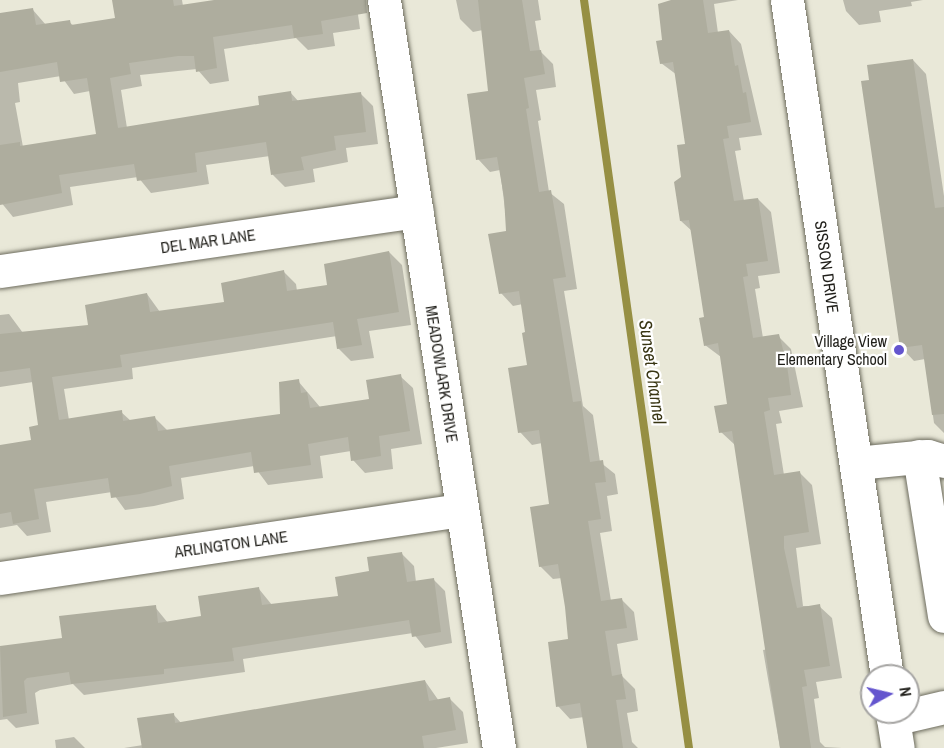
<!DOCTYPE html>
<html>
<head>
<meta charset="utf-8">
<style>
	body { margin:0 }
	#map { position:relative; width:944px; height:748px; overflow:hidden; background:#e9e8d8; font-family:"Archivo Narrow",sans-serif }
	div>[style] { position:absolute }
	.shadow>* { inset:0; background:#0003 }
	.stream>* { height:8px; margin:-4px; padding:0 4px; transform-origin:4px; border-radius:4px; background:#968f43 }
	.building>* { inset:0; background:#aead9e }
	.roads { filter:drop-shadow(0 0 2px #6d6c5e) drop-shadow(0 0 2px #6d6c5e) }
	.minor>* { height:33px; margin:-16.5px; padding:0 16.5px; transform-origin:16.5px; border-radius:16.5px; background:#fff }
	.dots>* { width:16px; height:16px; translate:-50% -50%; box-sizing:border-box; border:3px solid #fff; border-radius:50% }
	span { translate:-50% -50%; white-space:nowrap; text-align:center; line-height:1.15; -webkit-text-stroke:4.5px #fff; paint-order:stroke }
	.street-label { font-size:16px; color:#201f1a }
	.poi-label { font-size:16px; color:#201f1a }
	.right { translate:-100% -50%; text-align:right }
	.water-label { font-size:18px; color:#383513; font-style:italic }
	.north { position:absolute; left:860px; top:664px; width:60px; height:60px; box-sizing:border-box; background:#fff; border:2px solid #a6a5a3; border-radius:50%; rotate:82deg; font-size:16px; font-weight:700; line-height:24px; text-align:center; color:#201f1a }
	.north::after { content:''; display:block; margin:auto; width:21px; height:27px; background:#6455ce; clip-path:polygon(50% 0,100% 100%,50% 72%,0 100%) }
</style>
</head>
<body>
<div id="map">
	<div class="shadow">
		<div style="clip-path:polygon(evenodd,113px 0,182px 0,183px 6px,223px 0,356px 0,360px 29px,333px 33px,335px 46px,308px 50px,296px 38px,224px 49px,229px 81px,210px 84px,197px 69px,140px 75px,142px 86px,121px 90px,127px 128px,261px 106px,290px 92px,299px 102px,360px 93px,373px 106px,378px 144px,346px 148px,348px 162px,313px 169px,315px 182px,285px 187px,273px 175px,270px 156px,206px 165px,209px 184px,184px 188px,151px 193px,138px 177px,70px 187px,73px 205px,13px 217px,0 201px,0 14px,33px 10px,46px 25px,69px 22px,74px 26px,117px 20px,113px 0,61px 76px,74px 94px,90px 91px,97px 135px,23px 147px,15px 103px,20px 102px,18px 83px,61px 76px)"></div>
		<div style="clip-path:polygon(456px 0,538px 0,541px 20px,535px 21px,540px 51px,553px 64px,556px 87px,536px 90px,541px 120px,538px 121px,549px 192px,564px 204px,577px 289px,564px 291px,583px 406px,593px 415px,600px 462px,615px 474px,618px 494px,607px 496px,612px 531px,600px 533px,611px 601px,622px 600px,634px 612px,638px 640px,617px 644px,622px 676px,635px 689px,638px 711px,627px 713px,632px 742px,638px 748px,588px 748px,584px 717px,570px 719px,558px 706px,570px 641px,562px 578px,553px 579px,540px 566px,551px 506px,542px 443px,532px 445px,520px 432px,529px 367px,527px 333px,523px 304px,513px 306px,501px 293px,508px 233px,500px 170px,490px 172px,478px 159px,489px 93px,483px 30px,473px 32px,460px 19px)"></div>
		<div style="clip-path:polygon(672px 0,738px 0,714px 4px,718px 33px,729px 31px,741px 44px,762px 135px,739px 138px,741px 150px,735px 151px,744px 201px,758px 199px,771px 212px,780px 273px,758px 276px,760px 288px,755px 289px,763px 338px,778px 336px,791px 349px,803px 407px,779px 411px,782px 423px,776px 424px,784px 475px,800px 473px,812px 485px,821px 544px,796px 548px,803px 606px,819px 606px,832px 618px,842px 678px,816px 682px,819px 698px,814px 699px,820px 742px,825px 747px,842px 748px,780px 748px,763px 650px,769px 649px,735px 445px,721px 432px,729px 405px,721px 357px,705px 345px,706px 318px,693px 232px,681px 221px,687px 145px,677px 75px,661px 63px)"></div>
		<div style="clip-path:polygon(843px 0,923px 0,911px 2px,912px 6px,879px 11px,881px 22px,859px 25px,846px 11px)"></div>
		<div style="clip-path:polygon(913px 60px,926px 74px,944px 196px,944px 433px,934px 423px,925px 359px,914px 361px,901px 347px,871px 81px)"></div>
		<div style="clip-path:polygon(389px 252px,402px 265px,411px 325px,369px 331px,374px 358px,351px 361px,338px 348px,337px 336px,132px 368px,133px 379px,64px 389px,69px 420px,121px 412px,131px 421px,155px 418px,168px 431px,282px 415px,298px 381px,320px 407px,371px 400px,400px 376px,413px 388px,422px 444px,391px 449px,393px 469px,365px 473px,353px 460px,351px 451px,320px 456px,323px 478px,268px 485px,254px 466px,181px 478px,184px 499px,154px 506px,125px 510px,112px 492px,46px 502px,51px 532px,27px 536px,17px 525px,0 528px,0 448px,33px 441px,40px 427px,33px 382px,0 387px,0 315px,9px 314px,23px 333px,90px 326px,147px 294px,160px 312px,226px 303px,283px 271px,296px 284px,297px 291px,329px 286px)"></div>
		<div style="clip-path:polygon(402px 554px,414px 566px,416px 582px,433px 579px,445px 591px,452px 643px,425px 648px,413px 633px,243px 659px,245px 672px,84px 695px,73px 684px,40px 690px,35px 693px,39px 724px,16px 728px,7px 719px,0 720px,0 648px,63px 639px,155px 607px,168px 623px,203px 617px,259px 589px,272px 605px,340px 598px)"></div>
		<div style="clip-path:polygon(425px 681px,439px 701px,450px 699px,463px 712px,468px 743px,436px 748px,124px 748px,143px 745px,173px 714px,182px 724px)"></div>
		<div style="clip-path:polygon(74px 737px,85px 748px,56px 748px,55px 740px)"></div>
	</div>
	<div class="stream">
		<div style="left:584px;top:0;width:755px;rotate:82.01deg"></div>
	</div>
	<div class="building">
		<div style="clip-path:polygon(112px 0,173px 0,174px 6px,214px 0,366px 0,367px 13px,321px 21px,323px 34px,294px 38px,292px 25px,213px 37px,217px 68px,196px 72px,194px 56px,178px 56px,129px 63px,131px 74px,110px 78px,118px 128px,259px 105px,258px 96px,291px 91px,292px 101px,361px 92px,366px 132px,334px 136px,336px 150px,301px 157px,304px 170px,271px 175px,266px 142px,195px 153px,197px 172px,170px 176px,137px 181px,134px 164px,59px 175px,62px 193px,0 205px,0 145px,20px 142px,20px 146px,96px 134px,87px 78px,60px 82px,57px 62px,0 72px,0 13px,33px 8px,36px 25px,70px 20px,71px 25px,115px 18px)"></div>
		<div style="clip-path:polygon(478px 0,522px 0,530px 51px,541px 50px,545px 74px,524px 78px,529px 108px,526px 109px,539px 192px,551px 190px,566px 277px,553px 279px,573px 402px,581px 401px,590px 462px,603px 460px,606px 482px,595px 483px,601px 519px,588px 521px,601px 601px,622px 598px,627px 628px,605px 631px,612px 676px,622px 674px,626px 699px,616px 700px,623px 748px,587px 748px,580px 703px,556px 707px,548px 642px,568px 639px,565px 607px,558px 564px,539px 567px,530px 507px,549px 504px,539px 430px,518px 433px,508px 368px,527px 365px,522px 333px,525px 332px,519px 291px,499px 294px,488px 234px,506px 231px,504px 197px,497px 157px,476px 160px,467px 94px,488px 91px)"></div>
		<div style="clip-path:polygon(671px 0,703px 0,708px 33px,729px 30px,735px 66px,738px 65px,743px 93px,746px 92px,751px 122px,727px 126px,729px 138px,723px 139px,734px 201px,758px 198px,768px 261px,746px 264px,748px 276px,743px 277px,753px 338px,779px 334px,787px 365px,791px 395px,768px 398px,770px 410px,764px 412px,774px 475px,800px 471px,809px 532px,784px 536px,784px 548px,797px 608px,820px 604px,830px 666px,804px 670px,807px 686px,802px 687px,811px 748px,780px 748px,732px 431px,719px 433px,714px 406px,727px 404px,718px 343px,704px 346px,699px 318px,704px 317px,689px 220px,680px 221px,674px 182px,681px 177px,677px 145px,685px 144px,673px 62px,660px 64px,656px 41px,662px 40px,658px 4px)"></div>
		<div style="clip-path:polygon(913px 59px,935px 208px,944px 207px,944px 414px,932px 415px,922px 345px,900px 348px,861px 81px,869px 80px,867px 65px)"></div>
		<div style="clip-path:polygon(389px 251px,399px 312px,357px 319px,362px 345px,337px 349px,333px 322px,120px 355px,122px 367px,52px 377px,59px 420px,122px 410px,123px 421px,155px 416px,158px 431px,280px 414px,279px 382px,299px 379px,301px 393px,307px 392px,310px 408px,369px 399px,366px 380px,401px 374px,410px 431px,379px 436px,381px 456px,351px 461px,348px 437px,308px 444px,311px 465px,254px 473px,251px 452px,169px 466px,172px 486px,140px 494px,111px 498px,108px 478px,34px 489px,39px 519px,13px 524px,11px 512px,0 514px,0 445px,31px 440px,29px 427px,38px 425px,30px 368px,0 372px,0 334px,88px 325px,85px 305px,147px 293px,150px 312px,224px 302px,221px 283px,284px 270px,287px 291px,327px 285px,324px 264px)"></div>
		<div style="clip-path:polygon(402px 552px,407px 582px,434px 578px,441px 632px,412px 637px,409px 620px,232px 648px,234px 661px,164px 669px,164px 674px,71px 684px,69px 672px,27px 678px,24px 681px,27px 713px,3px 717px,0 646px,62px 638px,59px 616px,156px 605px,158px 623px,201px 616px,198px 596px,259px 587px,262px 605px,338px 596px,335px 577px,369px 571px,367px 557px)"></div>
		<div style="clip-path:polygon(425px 680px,429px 701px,450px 697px,456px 730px,422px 736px,424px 748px,142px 748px,137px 718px,174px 713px,175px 723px)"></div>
	</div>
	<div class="roads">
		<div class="minor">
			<div style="left:384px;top:0;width:757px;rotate:81.26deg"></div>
			<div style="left:787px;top:0;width:683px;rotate:81.59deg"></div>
			<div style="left:0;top:271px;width:421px;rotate:-8.2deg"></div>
			<div style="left:919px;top:456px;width:162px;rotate:81.1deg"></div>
			<div style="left:856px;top:463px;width:72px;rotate:-5.6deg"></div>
			<div style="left:928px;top:456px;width:17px;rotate:17deg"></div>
			<div style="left:0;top:578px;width:467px;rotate:-8.4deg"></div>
			<div style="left:892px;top:712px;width:36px;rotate:81deg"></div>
			<div style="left:893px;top:719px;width:52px;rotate:-13.2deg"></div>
		</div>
	</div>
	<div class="dots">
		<div style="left:899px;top:350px;background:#6455ce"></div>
	</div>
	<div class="street-label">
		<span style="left:208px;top:241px;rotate:-8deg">DEL MAR LANE</span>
		<span style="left:827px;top:267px;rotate:82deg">SISSON DRIVE</span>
		<span style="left:442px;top:374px;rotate:81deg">MEADOWLARK DRIVE</span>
		<span style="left:231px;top:544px;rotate:-8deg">ARLINGTON LANE</span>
	</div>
	<div class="poi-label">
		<span class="right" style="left:887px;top:350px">Village View<br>Elementary School</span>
	</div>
	<div class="water-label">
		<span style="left:652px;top:372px;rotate:82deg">Sunset Channel</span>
	</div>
	<div class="north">N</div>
</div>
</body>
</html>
